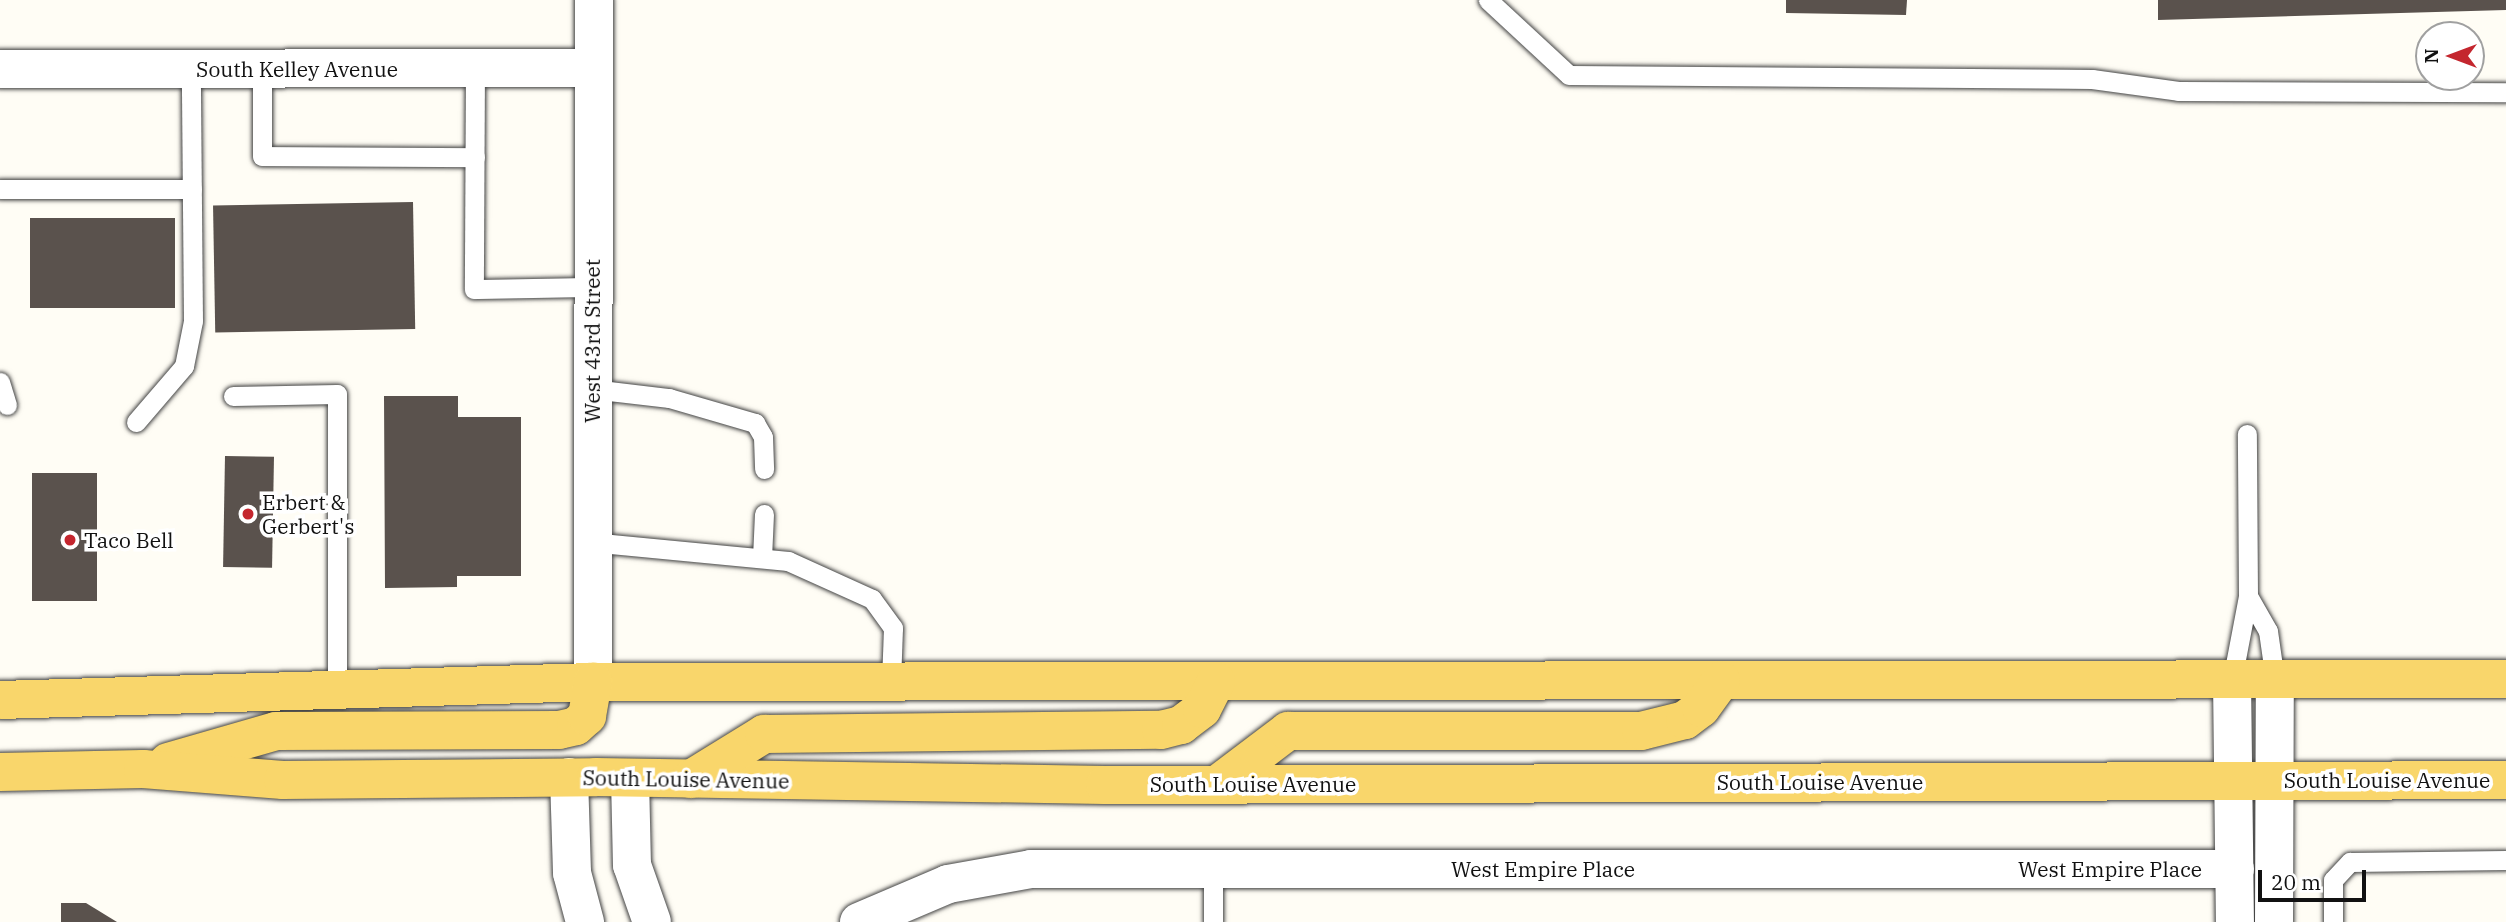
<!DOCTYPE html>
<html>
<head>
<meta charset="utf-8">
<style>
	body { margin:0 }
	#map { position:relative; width:2506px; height:922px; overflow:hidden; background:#fffdf5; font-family:"IBM Plex Serif",serif }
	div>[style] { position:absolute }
	.building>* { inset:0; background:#5a524d; transform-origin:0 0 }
	.roads { filter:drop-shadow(0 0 2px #444) drop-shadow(0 0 2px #444) }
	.service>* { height:19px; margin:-9.5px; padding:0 9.5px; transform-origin:9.5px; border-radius:9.5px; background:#fff }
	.minor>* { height:38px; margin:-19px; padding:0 19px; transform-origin:19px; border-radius:19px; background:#fff }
	.primary>* { height:38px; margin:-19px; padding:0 19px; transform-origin:19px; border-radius:19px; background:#f9d66b }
	.dots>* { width:19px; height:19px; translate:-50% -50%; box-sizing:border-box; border:4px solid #fff; border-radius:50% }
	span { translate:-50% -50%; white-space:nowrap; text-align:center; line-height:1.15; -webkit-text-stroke:7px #fff; paint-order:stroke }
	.street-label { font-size:21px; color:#111 }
	.poi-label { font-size:21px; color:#111 }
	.left { translate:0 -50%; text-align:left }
	.north { position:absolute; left:2415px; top:21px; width:70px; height:70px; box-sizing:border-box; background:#fff; border:2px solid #a0a0a0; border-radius:50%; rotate:270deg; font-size:19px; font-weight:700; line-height:28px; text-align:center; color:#111 }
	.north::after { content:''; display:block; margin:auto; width:24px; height:32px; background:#c4262e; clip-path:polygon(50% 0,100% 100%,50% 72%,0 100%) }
	.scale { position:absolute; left:2258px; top:870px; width:108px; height:32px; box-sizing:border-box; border:4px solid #111; border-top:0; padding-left:9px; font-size:21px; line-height:24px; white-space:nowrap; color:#111; -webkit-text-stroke:5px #fff; paint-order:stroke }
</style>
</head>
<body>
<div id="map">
	<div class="building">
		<div style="clip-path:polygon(1786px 0,1907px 0,1906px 15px,1786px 13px)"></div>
		<div style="clip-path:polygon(2158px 0,2506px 0,2506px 10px,2158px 20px)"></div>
		<div style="left:413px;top:202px;width:127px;height:200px;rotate:89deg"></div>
		<div style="left:30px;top:218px;width:145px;height:90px"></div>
		<div style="clip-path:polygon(384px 396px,458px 396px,458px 417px,521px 417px,521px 576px,457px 576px,457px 587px,385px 588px)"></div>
		<div style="left:225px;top:456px;width:49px;height:111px;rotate:1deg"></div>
		<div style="left:32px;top:473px;width:65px;height:128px"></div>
		<div style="clip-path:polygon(61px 903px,86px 903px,117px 922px,61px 922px)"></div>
	</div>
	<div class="roads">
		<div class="service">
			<div style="left:1488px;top:0;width:110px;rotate:42.8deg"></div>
			<div style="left:1569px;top:75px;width:523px;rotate:0.44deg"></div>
			<div style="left:2092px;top:79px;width:87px;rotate:7.9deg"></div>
			<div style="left:2178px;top:91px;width:328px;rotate:0.2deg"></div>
			<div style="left:262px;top:69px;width:87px;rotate:90deg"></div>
			<div style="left:262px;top:156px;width:213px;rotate:0.3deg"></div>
			<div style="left:475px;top:69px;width:220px;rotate:90.3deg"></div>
			<div style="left:474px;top:289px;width:118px;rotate:-1deg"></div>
			<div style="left:0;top:189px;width:192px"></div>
			<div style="left:0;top:382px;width:24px;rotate:73deg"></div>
			<div style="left:592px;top:389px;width:78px;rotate:6.7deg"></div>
			<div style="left:669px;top:398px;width:90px;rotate:16.2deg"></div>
			<div style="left:755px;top:423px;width:16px;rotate:60deg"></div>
			<div style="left:763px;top:437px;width:32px;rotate:88deg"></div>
			<div style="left:233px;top:396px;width:104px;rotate:-1.1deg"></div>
			<div style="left:337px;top:394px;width:295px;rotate:90deg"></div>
			<div style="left:136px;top:422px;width:74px;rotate:-49.4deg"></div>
			<div style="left:184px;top:366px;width:46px;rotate:-78.7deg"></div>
			<div style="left:193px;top:321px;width:252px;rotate:-90.5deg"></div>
			<div style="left:590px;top:542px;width:199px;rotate:5.5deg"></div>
			<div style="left:788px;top:561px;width:92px;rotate:24.3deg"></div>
			<div style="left:872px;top:599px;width:36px;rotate:54deg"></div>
			<div style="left:893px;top:628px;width:54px;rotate:92.1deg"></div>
			<div style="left:762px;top:558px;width:44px;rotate:-87.4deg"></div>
			<div style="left:2248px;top:596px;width:40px;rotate:60.3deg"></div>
			<div style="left:2268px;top:631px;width:49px;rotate:81.9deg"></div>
			<div style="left:2232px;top:680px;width:86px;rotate:-79.2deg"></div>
			<div style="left:2248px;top:596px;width:162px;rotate:-90.4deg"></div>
			<div style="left:1213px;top:869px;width:53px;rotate:90deg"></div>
			<div style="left:2333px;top:922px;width:42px;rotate:-90deg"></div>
			<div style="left:2333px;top:880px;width:25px;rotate:-47deg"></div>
			<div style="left:2350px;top:862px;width:156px;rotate:-0.7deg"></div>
		</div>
		<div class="minor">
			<div style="left:0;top:69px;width:594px;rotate:-0.1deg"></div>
			<div style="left:2232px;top:680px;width:242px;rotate:89.3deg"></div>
			<div style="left:593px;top:682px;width:682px;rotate:-89.92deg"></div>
			<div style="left:569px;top:777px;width:96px;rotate:88.2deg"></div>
			<div style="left:572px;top:873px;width:51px;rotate:75.1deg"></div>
			<div style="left:630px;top:778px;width:87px;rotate:88.7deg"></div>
			<div style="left:632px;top:865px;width:60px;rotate:70.7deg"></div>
			<div style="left:859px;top:922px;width:97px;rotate:-23.1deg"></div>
			<div style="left:948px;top:884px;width:84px;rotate:-10.2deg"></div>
			<div style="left:1031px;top:869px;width:1204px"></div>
			<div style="left:2274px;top:922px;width:242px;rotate:-89.8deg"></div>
		</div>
		<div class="primary">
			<div style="left:0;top:700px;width:593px;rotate:-1.74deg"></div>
			<div style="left:593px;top:682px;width:1913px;rotate:-0.09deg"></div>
			<div style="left:168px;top:762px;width:112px;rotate:-16deg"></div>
			<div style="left:276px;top:731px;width:283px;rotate:-0.2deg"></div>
			<div style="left:559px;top:730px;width:17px;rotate:-13deg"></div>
			<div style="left:576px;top:726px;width:15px;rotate:-42deg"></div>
			<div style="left:587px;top:716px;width:35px;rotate:-80deg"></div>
			<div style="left:0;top:772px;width:143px;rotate:-1.2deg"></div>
			<div style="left:143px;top:769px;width:140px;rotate:4.5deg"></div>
			<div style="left:283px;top:780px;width:313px;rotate:-0.5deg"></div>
			<div style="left:596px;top:777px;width:509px;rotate:0.9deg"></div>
			<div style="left:1105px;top:785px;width:1401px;rotate:-0.2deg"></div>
			<div style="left:691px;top:779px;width:86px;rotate:-31.7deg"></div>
			<div style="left:764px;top:734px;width:397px;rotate:-0.6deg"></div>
			<div style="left:1161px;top:730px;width:21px;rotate:-14deg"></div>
			<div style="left:1181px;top:725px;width:26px;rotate:-37deg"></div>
			<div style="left:1202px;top:709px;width:31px;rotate:-63deg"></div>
			<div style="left:1218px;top:784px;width:88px;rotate:-37.1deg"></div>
			<div style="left:1288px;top:731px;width:353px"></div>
			<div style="left:1641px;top:731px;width:45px;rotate:-14deg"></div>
			<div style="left:1685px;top:720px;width:20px;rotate:-37deg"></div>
			<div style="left:1701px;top:708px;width:34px;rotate:-54deg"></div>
		</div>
	</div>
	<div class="dots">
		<div style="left:248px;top:514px;background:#c4262e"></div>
		<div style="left:70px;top:540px;background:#c4262e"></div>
	</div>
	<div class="street-label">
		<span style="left:297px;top:69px">South Kelley Avenue</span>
		<span style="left:592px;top:341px;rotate:-90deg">West 43rd Street</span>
		<span style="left:686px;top:779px;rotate:1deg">South Louise Avenue</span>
		<span style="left:2387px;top:780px">South Louise Avenue</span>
		<span style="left:1820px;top:782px">South Louise Avenue</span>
		<span style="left:1253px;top:784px">South Louise Avenue</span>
		<span style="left:1543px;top:869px">West Empire Place</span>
		<span style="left:2110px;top:869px">West Empire Place</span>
	</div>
	<div class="poi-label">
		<span class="left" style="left:262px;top:514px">Erbert &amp;<br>Gerbert's</span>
		<span class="left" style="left:84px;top:540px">Taco Bell</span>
	</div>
	<div class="north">N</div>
	<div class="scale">20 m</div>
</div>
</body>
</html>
